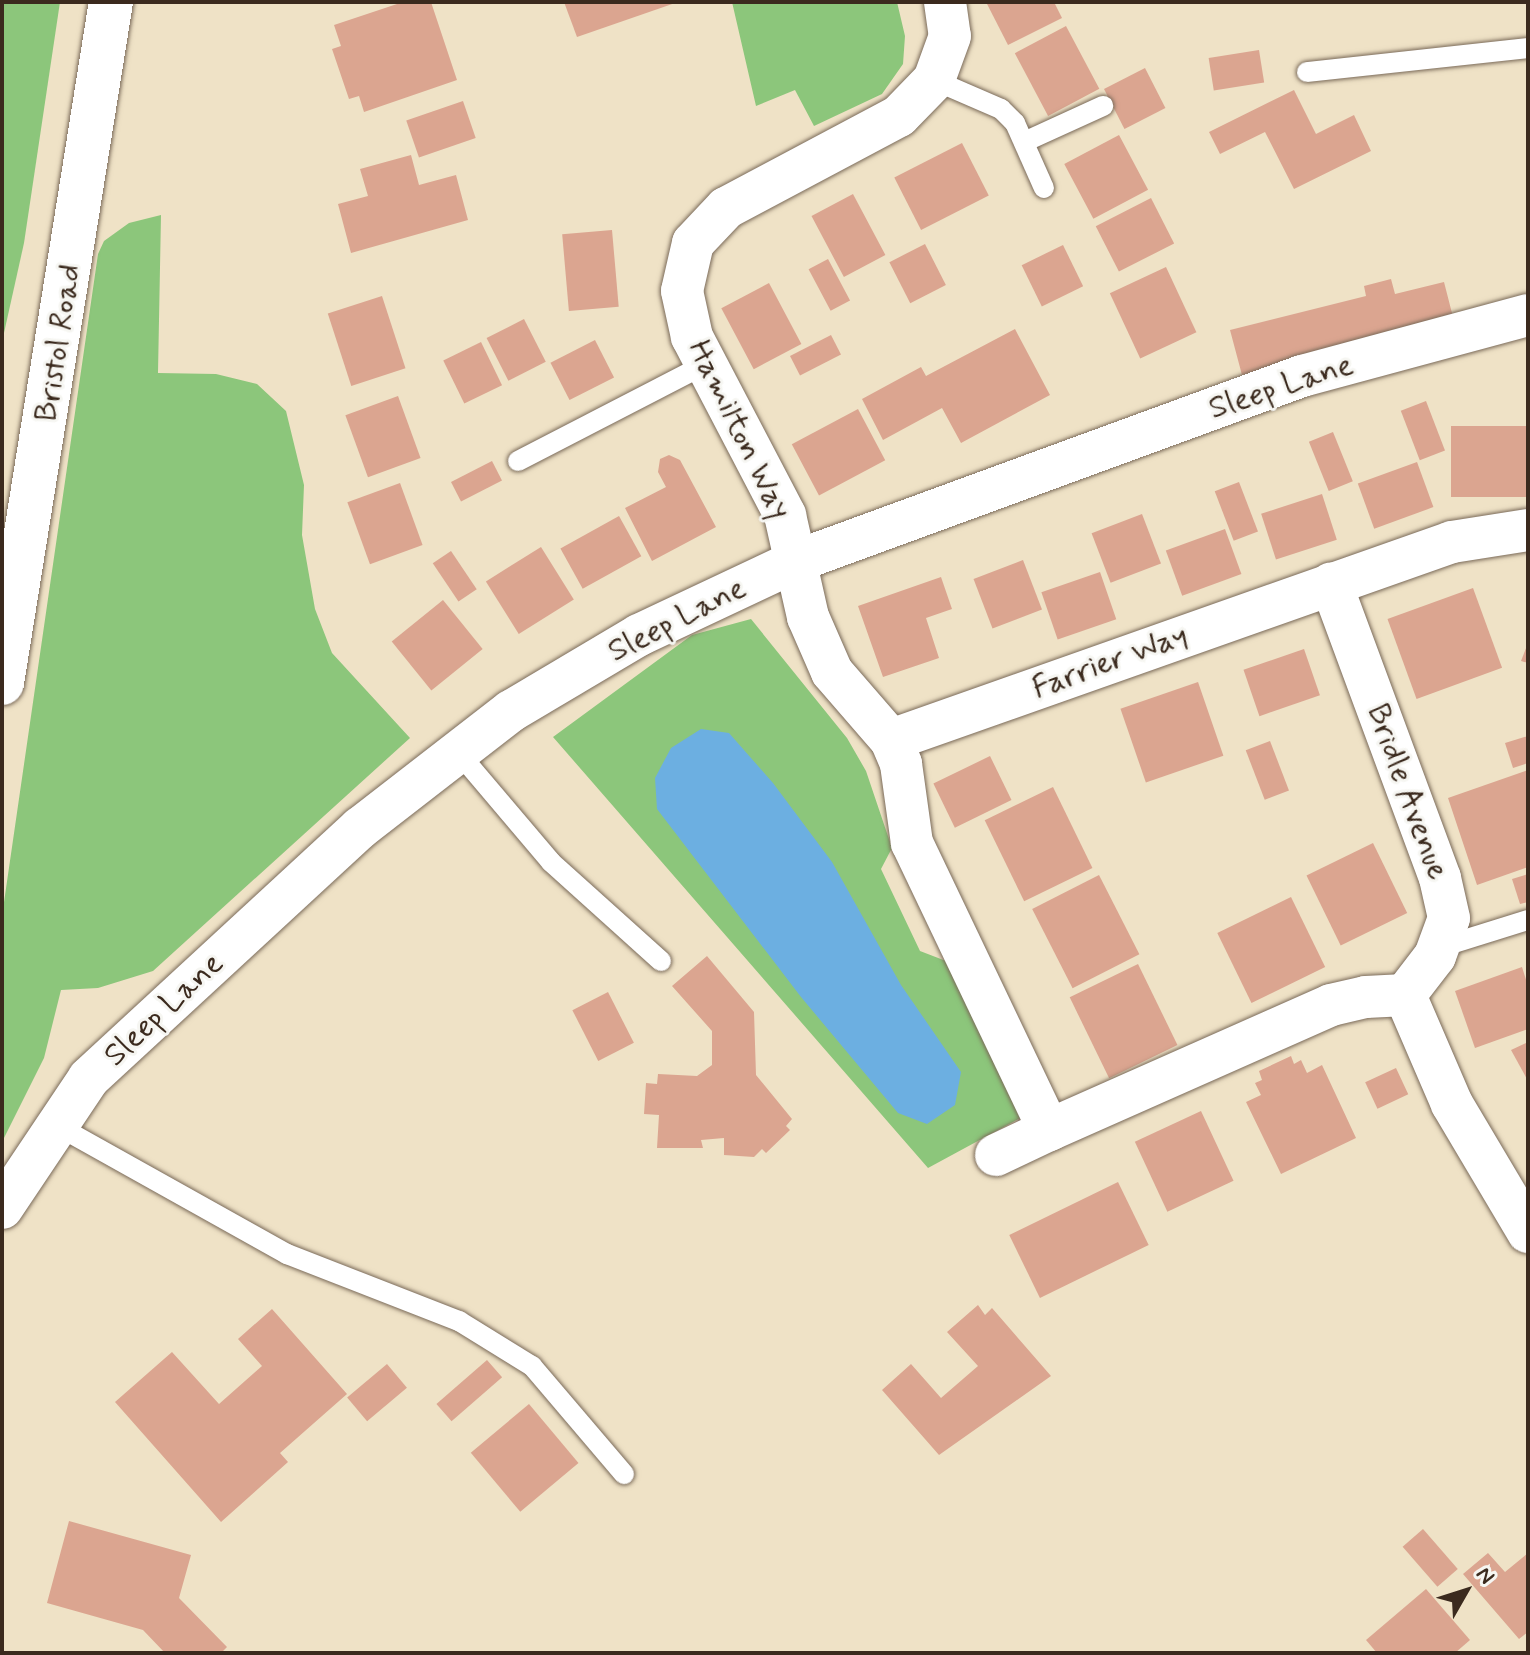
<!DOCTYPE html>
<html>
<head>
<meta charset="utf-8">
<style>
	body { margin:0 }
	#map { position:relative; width:1530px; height:1655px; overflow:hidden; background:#efe2c6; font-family:Mynerve,sans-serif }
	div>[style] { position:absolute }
	.green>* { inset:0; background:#8cc67b }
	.water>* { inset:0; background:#6cafe1 }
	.building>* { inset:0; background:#dba590; transform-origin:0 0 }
	.roads { filter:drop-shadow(0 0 2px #7a6a59) drop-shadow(0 0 2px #7a6a59) }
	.lane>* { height:20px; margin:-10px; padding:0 10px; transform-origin:10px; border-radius:10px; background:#fff }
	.street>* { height:42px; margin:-21px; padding:0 21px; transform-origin:21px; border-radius:21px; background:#fff }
	.highway>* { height:44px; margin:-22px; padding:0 22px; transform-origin:22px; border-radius:22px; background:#fff }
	span { translate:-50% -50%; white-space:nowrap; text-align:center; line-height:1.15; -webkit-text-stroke:6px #f6f6f2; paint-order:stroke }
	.street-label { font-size:32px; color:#3b2a1e }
	.frame { position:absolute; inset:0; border:4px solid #3b2a1e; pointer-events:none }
	.north { position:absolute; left:1426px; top:1551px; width:80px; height:80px; -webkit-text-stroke:6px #f6f6f2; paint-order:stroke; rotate:51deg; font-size:22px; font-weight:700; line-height:32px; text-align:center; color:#3b2a1e }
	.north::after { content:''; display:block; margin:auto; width:28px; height:36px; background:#3b2a1e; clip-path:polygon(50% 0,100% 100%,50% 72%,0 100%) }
</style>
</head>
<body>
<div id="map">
	<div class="green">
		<div style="clip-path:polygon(2px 2px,60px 2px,24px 243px,2px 342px)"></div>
		<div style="clip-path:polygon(732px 2px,897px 2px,905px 36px,903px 64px,882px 94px,814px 126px,795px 90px,756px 106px)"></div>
		<div style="clip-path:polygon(161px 215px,158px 373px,216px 374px,257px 384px,286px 411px,304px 485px,302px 535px,315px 609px,332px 653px,410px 738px,153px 971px,98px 988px,61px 990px,44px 1058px,2px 1142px,2px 916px,98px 254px,104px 241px,129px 223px)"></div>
		<div style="clip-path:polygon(751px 619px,847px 738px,866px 771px,892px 848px,881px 869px,920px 951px,946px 961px,1033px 1111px,928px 1168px,553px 737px,692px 635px)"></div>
	</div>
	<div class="water">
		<div style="clip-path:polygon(701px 729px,729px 733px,773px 783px,832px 862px,901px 985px,961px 1072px,955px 1105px,927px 1124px,898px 1113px,801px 997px,657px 809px,655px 778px,671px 748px)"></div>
	</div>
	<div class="building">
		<div style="clip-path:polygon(403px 2px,431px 2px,457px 80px,364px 112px,359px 96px,349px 99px,332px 49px,341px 46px,334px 25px)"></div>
		<div style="clip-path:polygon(564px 2px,678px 2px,577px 37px)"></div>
		<div style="clip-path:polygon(986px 2px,1054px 2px,1062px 18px,1008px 45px)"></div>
		<div style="left:1066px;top:26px;width:71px;height:58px;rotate:62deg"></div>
		<div style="left:1259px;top:50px;width:33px;height:51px;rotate:81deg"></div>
		<div style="left:1145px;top:68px;width:45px;height:46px;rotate:63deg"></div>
		<div style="clip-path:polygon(1294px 90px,1316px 134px,1354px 115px,1371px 151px,1294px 189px,1265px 132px,1220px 154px,1209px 132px)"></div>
		<div style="left:463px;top:101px;width:39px;height:60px;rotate:71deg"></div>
		<div style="left:1119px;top:135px;width:62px;height:62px;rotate:62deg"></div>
		<div style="left:962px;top:143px;width:59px;height:76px;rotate:63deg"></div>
		<div style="clip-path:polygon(411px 155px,419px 185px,456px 175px,468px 220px,351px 253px,338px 204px,368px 196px,360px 169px)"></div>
		<div style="left:853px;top:194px;width:69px;height:47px;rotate:62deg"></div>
		<div style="left:1151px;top:198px;width:51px;height:62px;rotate:63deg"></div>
		<div style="left:612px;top:230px;width:77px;height:50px;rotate:85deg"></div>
		<div style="left:925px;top:244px;width:46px;height:40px;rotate:63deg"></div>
		<div style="left:1063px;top:245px;width:46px;height:46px;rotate:64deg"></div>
		<div style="left:828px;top:259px;width:47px;height:22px;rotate:62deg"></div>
		<div style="left:1166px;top:267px;width:72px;height:62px;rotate:65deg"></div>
		<div style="clip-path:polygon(1391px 279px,1395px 294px,1444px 282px,1454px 321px,1242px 375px,1230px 330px,1366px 296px,1364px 286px)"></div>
		<div style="left:769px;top:283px;width:69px;height:54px;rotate:62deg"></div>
		<div style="left:382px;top:296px;width:76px;height:57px;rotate:72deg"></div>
		<div style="left:524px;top:319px;width:48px;height:42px;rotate:63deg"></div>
		<div style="clip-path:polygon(1015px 329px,1050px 395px,961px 443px,942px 408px,883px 440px,862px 399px,921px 367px,926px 376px)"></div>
		<div style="left:831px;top:335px;width:22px;height:46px;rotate:63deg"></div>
		<div style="left:595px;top:340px;width:42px;height:50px;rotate:63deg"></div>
		<div style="left:481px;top:342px;width:48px;height:42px;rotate:64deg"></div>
		<div style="left:398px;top:396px;width:66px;height:56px;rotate:70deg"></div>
		<div style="left:1426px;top:401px;width:53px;height:27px;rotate:69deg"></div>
		<div style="left:858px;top:409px;width:58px;height:75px;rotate:62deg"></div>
		<div style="left:1528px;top:426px;width:71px;height:77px;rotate:90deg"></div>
		<div style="left:1333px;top:432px;width:53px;height:26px;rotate:68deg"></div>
		<div style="clip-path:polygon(669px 455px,680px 460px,716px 527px,652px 561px,625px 508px,666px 487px,658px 472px,660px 459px)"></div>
		<div style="left:492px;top:461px;width:22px;height:46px;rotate:63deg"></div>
		<div style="left:1417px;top:462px;width:48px;height:63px;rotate:70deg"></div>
		<div style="left:1239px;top:482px;width:53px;height:26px;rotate:69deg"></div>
		<div style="left:400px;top:483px;width:66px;height:56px;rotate:70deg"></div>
		<div style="left:1322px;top:494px;width:48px;height:64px;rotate:72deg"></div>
		<div style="left:1142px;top:514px;width:53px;height:54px;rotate:69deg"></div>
		<div style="left:619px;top:516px;width:46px;height:67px;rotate:61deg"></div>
		<div style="left:1225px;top:529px;width:48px;height:63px;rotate:70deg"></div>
		<div style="left:541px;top:547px;width:62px;height:65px;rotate:58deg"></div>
		<div style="left:451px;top:551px;width:46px;height:22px;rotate:56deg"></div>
		<div style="left:1023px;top:560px;width:53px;height:53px;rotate:69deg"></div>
		<div style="left:1100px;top:572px;width:50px;height:62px;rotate:71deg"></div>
		<div style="clip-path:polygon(941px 577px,952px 609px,926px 618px,939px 658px,883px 677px,858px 606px)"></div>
		<div style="left:1473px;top:588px;width:85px;height:91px;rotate:70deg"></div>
		<div style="left:443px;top:600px;width:63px;height:66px;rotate:51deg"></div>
		<div style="clip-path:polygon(1528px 643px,1528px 663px,1521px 661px)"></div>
		<div style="left:1304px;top:649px;width:49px;height:64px;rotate:71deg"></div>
		<div style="left:1198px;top:682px;width:78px;height:82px;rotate:71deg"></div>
		<div style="clip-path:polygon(1528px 736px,1528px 763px,1513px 768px,1505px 743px)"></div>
		<div style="left:1270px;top:741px;width:53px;height:26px;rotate:69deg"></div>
		<div style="left:990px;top:756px;width:49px;height:63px;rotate:64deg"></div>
		<div style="clip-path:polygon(1528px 770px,1528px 867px,1477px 885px,1448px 798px)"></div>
		<div style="left:1053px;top:787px;width:90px;height:76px;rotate:64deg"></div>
		<div style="left:1373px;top:843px;width:78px;height:74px;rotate:64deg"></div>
		<div style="clip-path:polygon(1528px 874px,1528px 902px,1520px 904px,1512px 879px)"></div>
		<div style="left:1099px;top:875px;width:89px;height:75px;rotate:63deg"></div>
		<div style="left:1291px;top:897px;width:78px;height:82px;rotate:64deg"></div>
		<div style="clip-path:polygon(707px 956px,754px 1012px,756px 1075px,792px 1119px,786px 1126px,790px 1130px,766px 1153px,762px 1149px,754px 1157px,724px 1155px,724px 1138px,701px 1140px,703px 1148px,657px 1148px,659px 1115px,644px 1114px,646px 1083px,657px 1084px,658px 1074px,697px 1076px,712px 1065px,712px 1031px,672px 986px)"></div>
		<div style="left:1138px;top:964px;width:90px;height:76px;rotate:64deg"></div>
		<div style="clip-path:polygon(1522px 967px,1528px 986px,1528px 1029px,1475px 1048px,1455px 991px)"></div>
		<div style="left:608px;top:992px;width:57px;height:40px;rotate:63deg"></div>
		<div style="clip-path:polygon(1528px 1042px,1528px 1081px,1511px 1050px)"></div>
		<div style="clip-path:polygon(1291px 1056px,1294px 1064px,1301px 1060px,1307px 1073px,1322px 1065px,1356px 1138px,1281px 1174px,1246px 1102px,1261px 1095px,1255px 1083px,1262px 1080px,1259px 1071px)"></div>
		<div style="left:1396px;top:1068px;width:29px;height:34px;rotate:65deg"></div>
		<div style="left:1201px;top:1111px;width:77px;height:73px;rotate:65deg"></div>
		<div style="left:1118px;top:1182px;width:70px;height:121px;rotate:64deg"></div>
		<div style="clip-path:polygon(978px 1305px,985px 1315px,992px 1308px,1051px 1376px,939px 1455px,882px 1390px,911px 1364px,941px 1398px,978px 1366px,947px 1332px)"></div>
		<div style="clip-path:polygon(272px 1309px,347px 1394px,280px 1453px,288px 1462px,221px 1522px,115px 1402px,172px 1352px,219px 1404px,262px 1366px,238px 1339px)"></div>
		<div style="left:487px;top:1360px;width:23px;height:67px;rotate:49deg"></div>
		<div style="left:387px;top:1364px;width:31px;height:52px;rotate:50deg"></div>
		<div style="left:529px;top:1404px;width:77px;height:76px;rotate:50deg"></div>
		<div style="clip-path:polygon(69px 1521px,191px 1555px,179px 1598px,227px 1647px,221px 1653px,165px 1653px,143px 1630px,47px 1603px)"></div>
		<div style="left:1423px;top:1529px;width:53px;height:27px;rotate:49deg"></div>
		<div style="clip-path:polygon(1488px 1553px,1505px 1572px,1528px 1553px,1528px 1632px,1519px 1639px,1463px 1574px)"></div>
		<div style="clip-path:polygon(1426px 1589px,1470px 1640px,1455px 1653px,1377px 1653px,1366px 1640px)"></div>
	</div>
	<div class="roads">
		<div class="lane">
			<div style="left:1307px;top:72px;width:222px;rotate:-6.2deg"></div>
			<div style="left:934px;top:80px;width:73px;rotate:23.4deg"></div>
			<div style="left:1001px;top:109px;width:20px;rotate:45deg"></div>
			<div style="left:1015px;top:123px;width:71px;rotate:66deg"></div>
			<div style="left:1024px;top:142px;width:87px;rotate:-24.5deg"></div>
			<div style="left:518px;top:461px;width:212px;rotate:-27.3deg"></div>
			<div style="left:457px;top:751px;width:145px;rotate:49.7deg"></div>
			<div style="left:551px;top:862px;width:148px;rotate:42deg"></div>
			<div style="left:1438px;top:948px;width:94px;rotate:-17.3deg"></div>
			<div style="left:56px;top:1125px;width:265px;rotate:29.2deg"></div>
			<div style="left:287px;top:1254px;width:185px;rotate:21.3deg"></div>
			<div style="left:459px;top:1321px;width:86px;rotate:31.7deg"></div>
			<div style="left:532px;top:1366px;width:142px;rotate:49.6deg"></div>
		</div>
		<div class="street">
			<div style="left:945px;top:2px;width:34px;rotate:82deg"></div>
			<div style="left:950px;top:36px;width:47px;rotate:110deg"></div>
			<div style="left:934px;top:80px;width:50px;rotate:134.2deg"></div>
			<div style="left:899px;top:116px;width:196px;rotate:152deg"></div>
			<div style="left:726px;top:208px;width:48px;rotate:133.3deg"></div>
			<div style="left:693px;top:243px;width:49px;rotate:102.9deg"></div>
			<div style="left:682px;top:291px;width:47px;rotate:77.7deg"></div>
			<div style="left:692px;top:337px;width:201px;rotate:62.4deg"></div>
			<div style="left:785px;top:515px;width:105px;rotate:77.3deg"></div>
			<div style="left:808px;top:617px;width:60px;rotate:66.4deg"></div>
			<div style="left:832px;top:672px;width:90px;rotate:49.1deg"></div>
			<div style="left:891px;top:740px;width:595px;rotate:-19.44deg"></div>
			<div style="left:1452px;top:542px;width:77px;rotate:-9deg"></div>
			<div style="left:891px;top:740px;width:26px;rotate:67deg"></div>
			<div style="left:901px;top:764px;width:80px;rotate:82.1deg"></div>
			<div style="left:912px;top:843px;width:318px;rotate:64.5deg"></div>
			<div style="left:1049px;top:1130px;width:308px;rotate:-23.9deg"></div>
			<div style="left:1331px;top:1005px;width:36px;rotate:-13deg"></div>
			<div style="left:1366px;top:997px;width:39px;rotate:-3deg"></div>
			<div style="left:1405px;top:995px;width:49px;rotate:-52.4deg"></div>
			<div style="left:1435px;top:956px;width:40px;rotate:-69.8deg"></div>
			<div style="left:1449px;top:918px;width:41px;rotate:-102.7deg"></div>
			<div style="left:1440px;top:878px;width:314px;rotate:-110.3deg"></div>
			<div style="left:1405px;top:995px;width:119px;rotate:66.7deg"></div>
			<div style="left:1452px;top:1104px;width:149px;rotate:59.3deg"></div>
			<div style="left:996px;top:1155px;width:59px;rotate:-25.3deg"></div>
			<div style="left:2px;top:1208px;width:156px;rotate:-56.2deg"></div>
			<div style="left:89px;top:1078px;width:369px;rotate:-42.7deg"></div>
			<div style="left:360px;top:828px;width:191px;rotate:-37.8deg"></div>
			<div style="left:511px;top:711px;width:149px;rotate:-30.7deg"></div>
			<div style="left:639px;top:635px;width:171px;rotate:-25.2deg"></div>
			<div style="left:794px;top:562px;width:541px;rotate:-20.11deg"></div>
			<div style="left:1302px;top:376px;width:234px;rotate:-15.1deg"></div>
		</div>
		<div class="highway">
			<div style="left:2px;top:683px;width:690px;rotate:-80.91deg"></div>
		</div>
	</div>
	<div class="street-label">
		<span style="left:59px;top:343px;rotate:-81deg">Bristol Road</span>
		<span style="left:1281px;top:387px;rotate:-18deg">Sleep Lane</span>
		<span style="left:739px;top:430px;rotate:64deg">Hamilton Way</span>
		<span style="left:677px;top:620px;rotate:-27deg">Sleep Lane</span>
		<span style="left:1110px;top:662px;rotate:-20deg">Farrier Way</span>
		<span style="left:1407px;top:792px;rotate:70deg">Bridle Avenue</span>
		<span style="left:164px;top:1010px;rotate:-43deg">Sleep Lane</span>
	</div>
	<div class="frame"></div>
	<div class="north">N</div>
</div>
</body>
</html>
